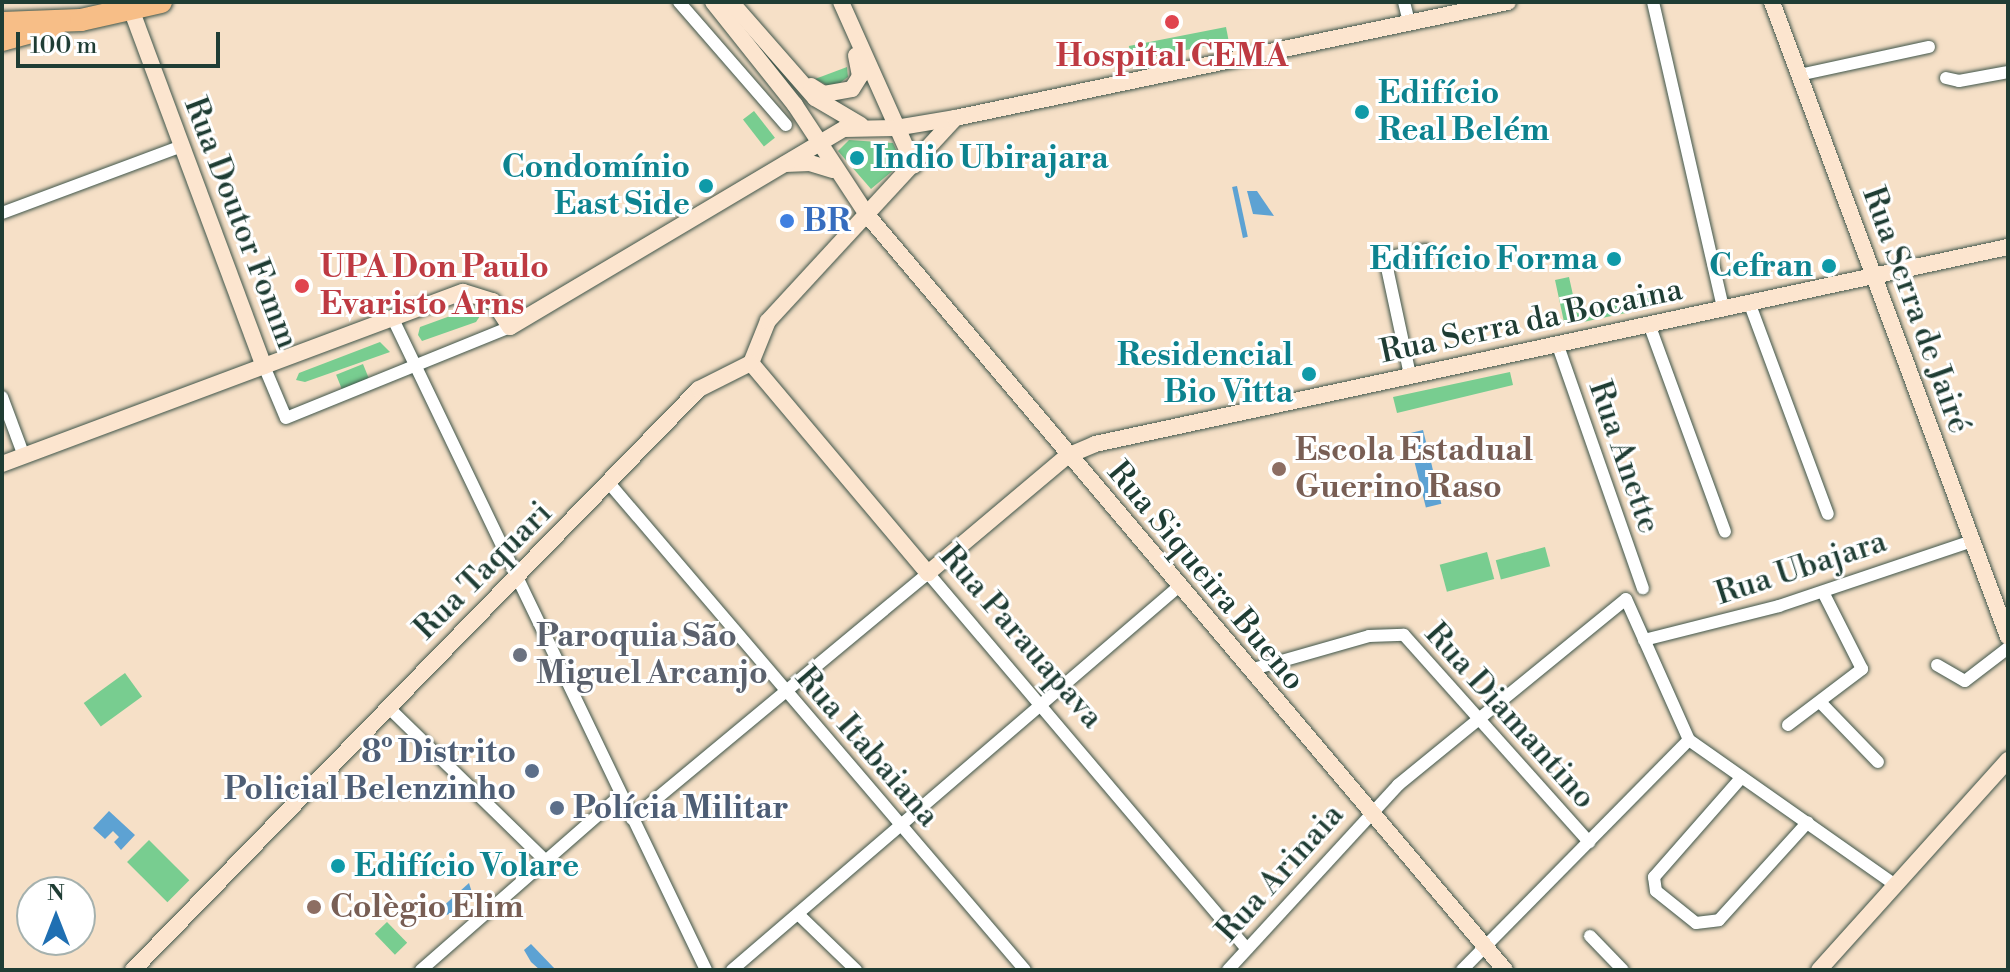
<!DOCTYPE html>
<html>
<head>
<meta charset="utf-8">
<style>
	body { margin:0 }
	#map { position:relative; width:2010px; height:972px; overflow:hidden; background:#f6e0c7; font-family:"Libre Bodoni",serif }
	div>[style] { position:absolute }
	.green>* { inset:0; background:#78cd90; transform-origin:0 0 }
	.water>* { inset:0; background:#5da2d3; transform-origin:0 0 }
	.roads { filter:drop-shadow(0 0 2px #3f554a) drop-shadow(0 0 2px #3f554a) }
	.street>* { height:12px; margin:-6px; padding:0 6px; transform-origin:6px; border-radius:6px; background:#fff }
	.secondary>* { height:16px; margin:-8px; padding:0 8px; transform-origin:8px; border-radius:8px; background:#fce5cf }
	.primary>* { height:18px; margin:-9px; padding:0 9px; transform-origin:9px; border-radius:9px; background:#f7be87 }
	.highway>* { height:22px; margin:-11px; padding:0 11px; transform-origin:11px; border-radius:11px; background:#f7be87 }
	.dots>* { width:22px; height:22px; translate:-50% -50%; box-sizing:border-box; border:4px solid #fff; border-radius:50% }
	span { translate:-50% -50%; white-space:nowrap; text-align:center; line-height:1.15; -webkit-text-stroke:6px #fff; paint-order:stroke }
	.health-label { font-size:32px; color:#be3a42; font-weight:700 }
	.left { translate:0 -50%; text-align:left }
	.culture-label { font-size:32px; color:#0d838f; font-weight:700 }
	.right { translate:-100% -50%; text-align:right }
	.shop-label { font-size:32px; color:#366cbe; font-weight:700 }
	.street-label { font-size:32px; color:#1f3d34 }
	.education-label { font-size:32px; color:#785e54; font-weight:700 }
	.worship-label { font-size:32px; color:#5b616d; font-weight:700 }
	.service-label { font-size:32px; color:#4e5e75; font-weight:700 }
	.frame { position:absolute; inset:0; border:4px solid #1f3d34; pointer-events:none }
	.north { position:absolute; left:16px; top:876px; width:80px; height:80px; box-sizing:border-box; background:#fff; border:2px solid #a5b1ae; border-radius:50%; rotate:0deg; font-size:22px; font-weight:700; line-height:32px; text-align:center; color:#1f3d34 }
	.north::after { content:''; display:block; margin:auto; width:28px; height:36px; background:#1f6fb2; clip-path:polygon(50% 0,100% 100%,50% 72%,0 100%) }
	.scale { position:absolute; left:16px; top:32px; width:204px; height:36px; box-sizing:border-box; border:4px solid #1f3d34; border-top:0; padding-left:10px; font-size:24px; line-height:28px; white-space:nowrap; color:#1f3d34; -webkit-text-stroke:6px #fff; paint-order:stroke }
</style>
</head>
<body>
<div id="map">
	<div class="green">
		<div style="left:1226px;top:27px;width:15px;height:99px;rotate:79deg"></div>
		<div style="clip-path:polygon(847px 67px,848px 77px,833px 88px,815px 79px)"></div>
		<div style="left:754px;top:111px;width:34px;height:14px;rotate:52deg"></div>
		<div style="clip-path:polygon(849px 140px,893px 143px,902px 163px,871px 189px,838px 151px)"></div>
		<div style="clip-path:polygon(1569px 277px,1577px 313px,1671px 293px,1673px 303px,1569px 325px,1564px 322px,1555px 280px)"></div>
		<div style="clip-path:polygon(475px 307px,482px 313px,476px 322px,422px 341px,418px 335px,420px 327px)"></div>
		<div style="clip-path:polygon(380px 342px,390px 352px,305px 382px,296px 380px,299px 373px)"></div>
		<div style="left:363px;top:364px;width:16px;height:29px;rotate:68deg"></div>
		<div style="clip-path:polygon(1510px 372px,1513px 385px,1397px 413px,1393px 397px)"></div>
		<div style="left:1545px;top:547px;width:20px;height:51px;rotate:75deg"></div>
		<div style="left:1487px;top:552px;width:28px;height:49px;rotate:75deg"></div>
		<div style="left:125px;top:673px;width:29px;height:51px;rotate:54deg"></div>
		<div style="left:149px;top:840px;width:57px;height:31px;rotate:45deg"></div>
		<div style="left:387px;top:922px;width:29px;height:17px;rotate:46deg"></div>
	</div>
	<div class="water">
		<div style="left:1237px;top:186px;width:52px;height:5px;rotate:78deg"></div>
		<div style="clip-path:polygon(1247px 191px,1257px 191px,1274px 216px,1253px 214px)"></div>
		<div style="left:1423px;top:430px;width:76px;height:16px;rotate:76deg"></div>
		<div style="clip-path:polygon(109px 811px,135px 835px,121px 850px,114px 842px,119px 837px,113px 831px,105px 839px,93px 828px)"></div>
		<div style="clip-path:polygon(469px 883px,474px 899px,447px 915px,440px 909px)"></div>
		<div style="clip-path:polygon(531px 944px,556px 970px,540px 970px,531px 962px,524px 950px)"></div>
	</div>
	<div class="roads">
		<div class="street">
			<div style="left:679px;top:2px;width:163px;rotate:49deg"></div>
			<div style="left:1404px;top:2px;width:21px;rotate:76deg"></div>
			<div style="left:1653px;top:2px;width:314px;rotate:77.1deg"></div>
			<div style="left:1799px;top:75px;width:133px;rotate:-12.2deg"></div>
			<div style="left:1946px;top:78px;width:13px;rotate:13deg"></div>
			<div style="left:1959px;top:81px;width:50px;rotate:-10.4deg"></div>
			<div style="left:2px;top:213px;width:192px;rotate:-20.4deg"></div>
			<div style="left:1749px;top:302px;width:226px;rotate:69.6deg"></div>
			<div style="left:393px;top:319px;width:722px;rotate:64.32deg"></div>
			<div style="left:1649px;top:324px;width:221px;rotate:69.9deg"></div>
			<div style="left:1557px;top:343px;width:260px;rotate:70.7deg"></div>
			<div style="left:264px;top:366px;width:56px;rotate:67.1deg"></div>
			<div style="left:286px;top:418px;width:242px;rotate:-22.1deg"></div>
			<div style="left:1410px;top:375px;width:120px;rotate:-102.1deg"></div>
			<div style="left:1385px;top:258px;width:42px;rotate:-11deg"></div>
			<div style="left:2px;top:397px;width:63px;rotate:69.6deg"></div>
			<div style="left:609px;top:483px;width:640px;rotate:49.5deg"></div>
			<div style="left:1644px;top:640px;width:139px;rotate:-14.1deg"></div>
			<div style="left:1779px;top:606px;width:204px;rotate:-18.6deg"></div>
			<div style="left:1937px;top:665px;width:32px;rotate:30deg"></div>
			<div style="left:1965px;top:681px;width:54px;rotate:-37.5deg"></div>
			<div style="left:1250px;top:670px;width:124px;rotate:-15.9deg"></div>
			<div style="left:1369px;top:636px;width:35px;rotate:-2deg"></div>
			<div style="left:1404px;top:635px;width:278px;rotate:48.2deg"></div>
			<div style="left:1821px;top:703px;width:82px;rotate:46deg"></div>
			<div style="left:388px;top:707px;width:221px;rotate:44.3deg"></div>
			<div style="left:1788px;top:725px;width:93px;rotate:-37.1deg"></div>
			<div style="left:1862px;top:669px;width:86px;rotate:-116.9deg"></div>
			<div style="left:1741px;top:778px;width:132px;rotate:131.3deg"></div>
			<div style="left:1654px;top:877px;width:14px;rotate:82deg"></div>
			<div style="left:1656px;top:891px;width:51px;rotate:38.7deg"></div>
			<div style="left:1696px;top:923px;width:23px;rotate:-7deg"></div>
			<div style="left:1719px;top:920px;width:132px;rotate:-47.8deg"></div>
			<div style="left:632px;top:819px;width:385px;rotate:-39.7deg"></div>
			<div style="left:928px;top:573px;width:493px;rotate:49.7deg"></div>
			<div style="left:798px;top:914px;width:81px;rotate:44deg"></div>
			<div style="left:1590px;top:936px;width:47px;rotate:45.9deg"></div>
			<div style="left:421px;top:970px;width:264px;rotate:-41.2deg"></div>
			<div style="left:732px;top:970px;width:588px;rotate:-40.65deg"></div>
			<div style="left:1228px;top:970px;width:251px;rotate:-47.4deg"></div>
			<div style="left:1398px;top:785px;width:294px;rotate:-39.2deg"></div>
			<div style="left:1626px;top:599px;width:154px;rotate:65.9deg"></div>
			<div style="left:1689px;top:740px;width:252px;rotate:35.1deg"></div>
			<div style="left:1462px;top:970px;width:323px;rotate:-45.4deg"></div>
		</div>
		<div class="secondary">
			<div style="left:713px;top:2px;width:132px;rotate:51.5deg"></div>
			<div style="left:795px;top:105px;width:133px;rotate:56.7deg"></div>
			<div style="left:868px;top:216px;width:987px;rotate:49.81deg"></div>
			<div style="left:731px;top:2px;width:128px;rotate:48.8deg"></div>
			<div style="left:815px;top:98px;width:53px;rotate:30.4deg"></div>
			<div style="left:841px;top:2px;width:179px;rotate:65.9deg"></div>
			<div style="left:1772px;top:2px;width:677px;rotate:69.61deg"></div>
			<div style="left:131px;top:9px;width:381px;rotate:69.6deg"></div>
			<div style="left:811px;top:86px;width:15px;rotate:32deg"></div>
			<div style="left:824px;top:94px;width:28px;rotate:-10deg"></div>
			<div style="left:852px;top:89px;width:15px;rotate:-58deg"></div>
			<div style="left:860px;top:76px;width:21px;rotate:-101deg"></div>
			<div style="left:785px;top:164px;width:25px;rotate:-2deg"></div>
			<div style="left:810px;top:163px;width:24px;rotate:17deg"></div>
			<div style="left:751px;top:363px;width:275px;rotate:49.9deg"></div>
			<div style="left:928px;top:573px;width:182px;rotate:-40.1deg"></div>
			<div style="left:1067px;top:456px;width:30px;rotate:-23deg"></div>
			<div style="left:1095px;top:444px;width:934px;rotate:-12.18deg"></div>
			<div style="left:751px;top:363px;width:45px;rotate:-68deg"></div>
			<div style="left:768px;top:321px;width:276px;rotate:-47.3deg"></div>
			<div style="left:2px;top:464px;width:492px;rotate:-20.5deg"></div>
			<div style="left:463px;top:292px;width:31px;rotate:17deg"></div>
			<div style="left:493px;top:301px;width:31px;rotate:57deg"></div>
			<div style="left:510px;top:327px;width:388px;rotate:-30.7deg"></div>
			<div style="left:844px;top:129px;width:51px;rotate:-1.1deg"></div>
			<div style="left:895px;top:128px;width:61px;rotate:-9.5deg"></div>
			<div style="left:955px;top:118px;width:565px;rotate:-11.85deg"></div>
			<div style="left:133px;top:970px;width:811px;rotate:-45.75deg"></div>
			<div style="left:699px;top:389px;width:58px;rotate:-26.6deg"></div>
			<div style="left:1819px;top:970px;width:283px;rotate:-48deg"></div>
		</div>
		<div class="primary">
			<div style="left:2px;top:42px;width:57px;rotate:-15.3deg"></div>
		</div>
		<div class="highway">
			<div style="left:2px;top:23px;width:79px;rotate:-2.2deg"></div>
			<div style="left:81px;top:20px;width:82px;rotate:-12.7deg"></div>
		</div>
	</div>
	<div class="dots">
		<div style="left:1172px;top:22px;background:#e0444e"></div>
		<div style="left:1362px;top:112px;background:#0f9aa8"></div>
		<div style="left:857px;top:158px;background:#0f9aa8"></div>
		<div style="left:706px;top:186px;background:#0f9aa8"></div>
		<div style="left:787px;top:221px;background:#3f7fe0"></div>
		<div style="left:1614px;top:259px;background:#0f9aa8"></div>
		<div style="left:1829px;top:266px;background:#0f9aa8"></div>
		<div style="left:302px;top:286px;background:#e0444e"></div>
		<div style="left:1309px;top:374px;background:#0f9aa8"></div>
		<div style="left:1279px;top:469px;background:#8d6e63"></div>
		<div style="left:520px;top:655px;background:#6b7280"></div>
		<div style="left:532px;top:771px;background:#5c6f8a"></div>
		<div style="left:557px;top:808px;background:#5c6f8a"></div>
		<div style="left:338px;top:866px;background:#0f9aa8"></div>
		<div style="left:314px;top:907px;background:#8d6e63"></div>
	</div>
	<div class="health-label">
		<span style="left:1172px;top:56px">Hospital CEMA</span>
		<span class="left" style="left:320px;top:286px">UPA Don Paulo<br>Evaristo Arns</span>
	</div>
	<div class="culture-label">
		<span class="left" style="left:1378px;top:112px">Edifício<br>Real Belém</span>
		<span class="left" style="left:873px;top:158px">Indio Ubirajara</span>
		<span class="right" style="left:690px;top:186px">Condomínio<br>East Side</span>
		<span class="right" style="left:1598px;top:259px">Edifício Forma</span>
		<span class="right" style="left:1813px;top:266px">Cefran</span>
		<span class="right" style="left:1293px;top:374px">Residencial<br>Bio Vitta</span>
		<span class="left" style="left:354px;top:866px">Edifício Volare</span>
	</div>
	<div class="shop-label">
		<span class="left" style="left:803px;top:221px">BR</span>
	</div>
	<div class="street-label">
		<span style="left:241px;top:223px;rotate:69deg">Rua Doutor Fomm</span>
		<span style="left:1916px;top:310px;rotate:70deg">Rua Serra de Jairé</span>
		<span style="left:1531px;top:321px;rotate:-12deg">Rua Serra da Bocaina</span>
		<span style="left:1624px;top:457px;rotate:71deg">Rua Anette</span>
		<span style="left:1801px;top:568px;rotate:-18deg">Rua Ubajara</span>
		<span style="left:483px;top:571px;rotate:-45deg">Rua Taquari</span>
		<span style="left:1206px;top:576px;rotate:50deg">Rua Siqueira Bueno</span>
		<span style="left:1021px;top:637px;rotate:49deg">Rua Parauapava</span>
		<span style="left:1510px;top:716px;rotate:48deg">Rua Diamantino</span>
		<span style="left:867px;top:747px;rotate:49deg">Rua Itabaiana</span>
		<span style="left:1280px;top:873px;rotate:-48deg">Rua Arinaia</span>
	</div>
	<div class="education-label">
		<span class="left" style="left:1295px;top:469px">Escola Estadual<br>Guerino Raso</span>
		<span class="left" style="left:330px;top:907px">Colègio Elim</span>
	</div>
	<div class="worship-label">
		<span class="left" style="left:536px;top:655px">Paroquia São<br>Miguel Arcanjo</span>
	</div>
	<div class="service-label">
		<span class="right" style="left:516px;top:771px">8º Distrito<br>Policial Belenzinho</span>
		<span class="left" style="left:573px;top:808px">Polícia Militar</span>
	</div>
	<div class="frame"></div>
	<div class="north">N</div>
	<div class="scale">100 m</div>
</div>
</body>
</html>
